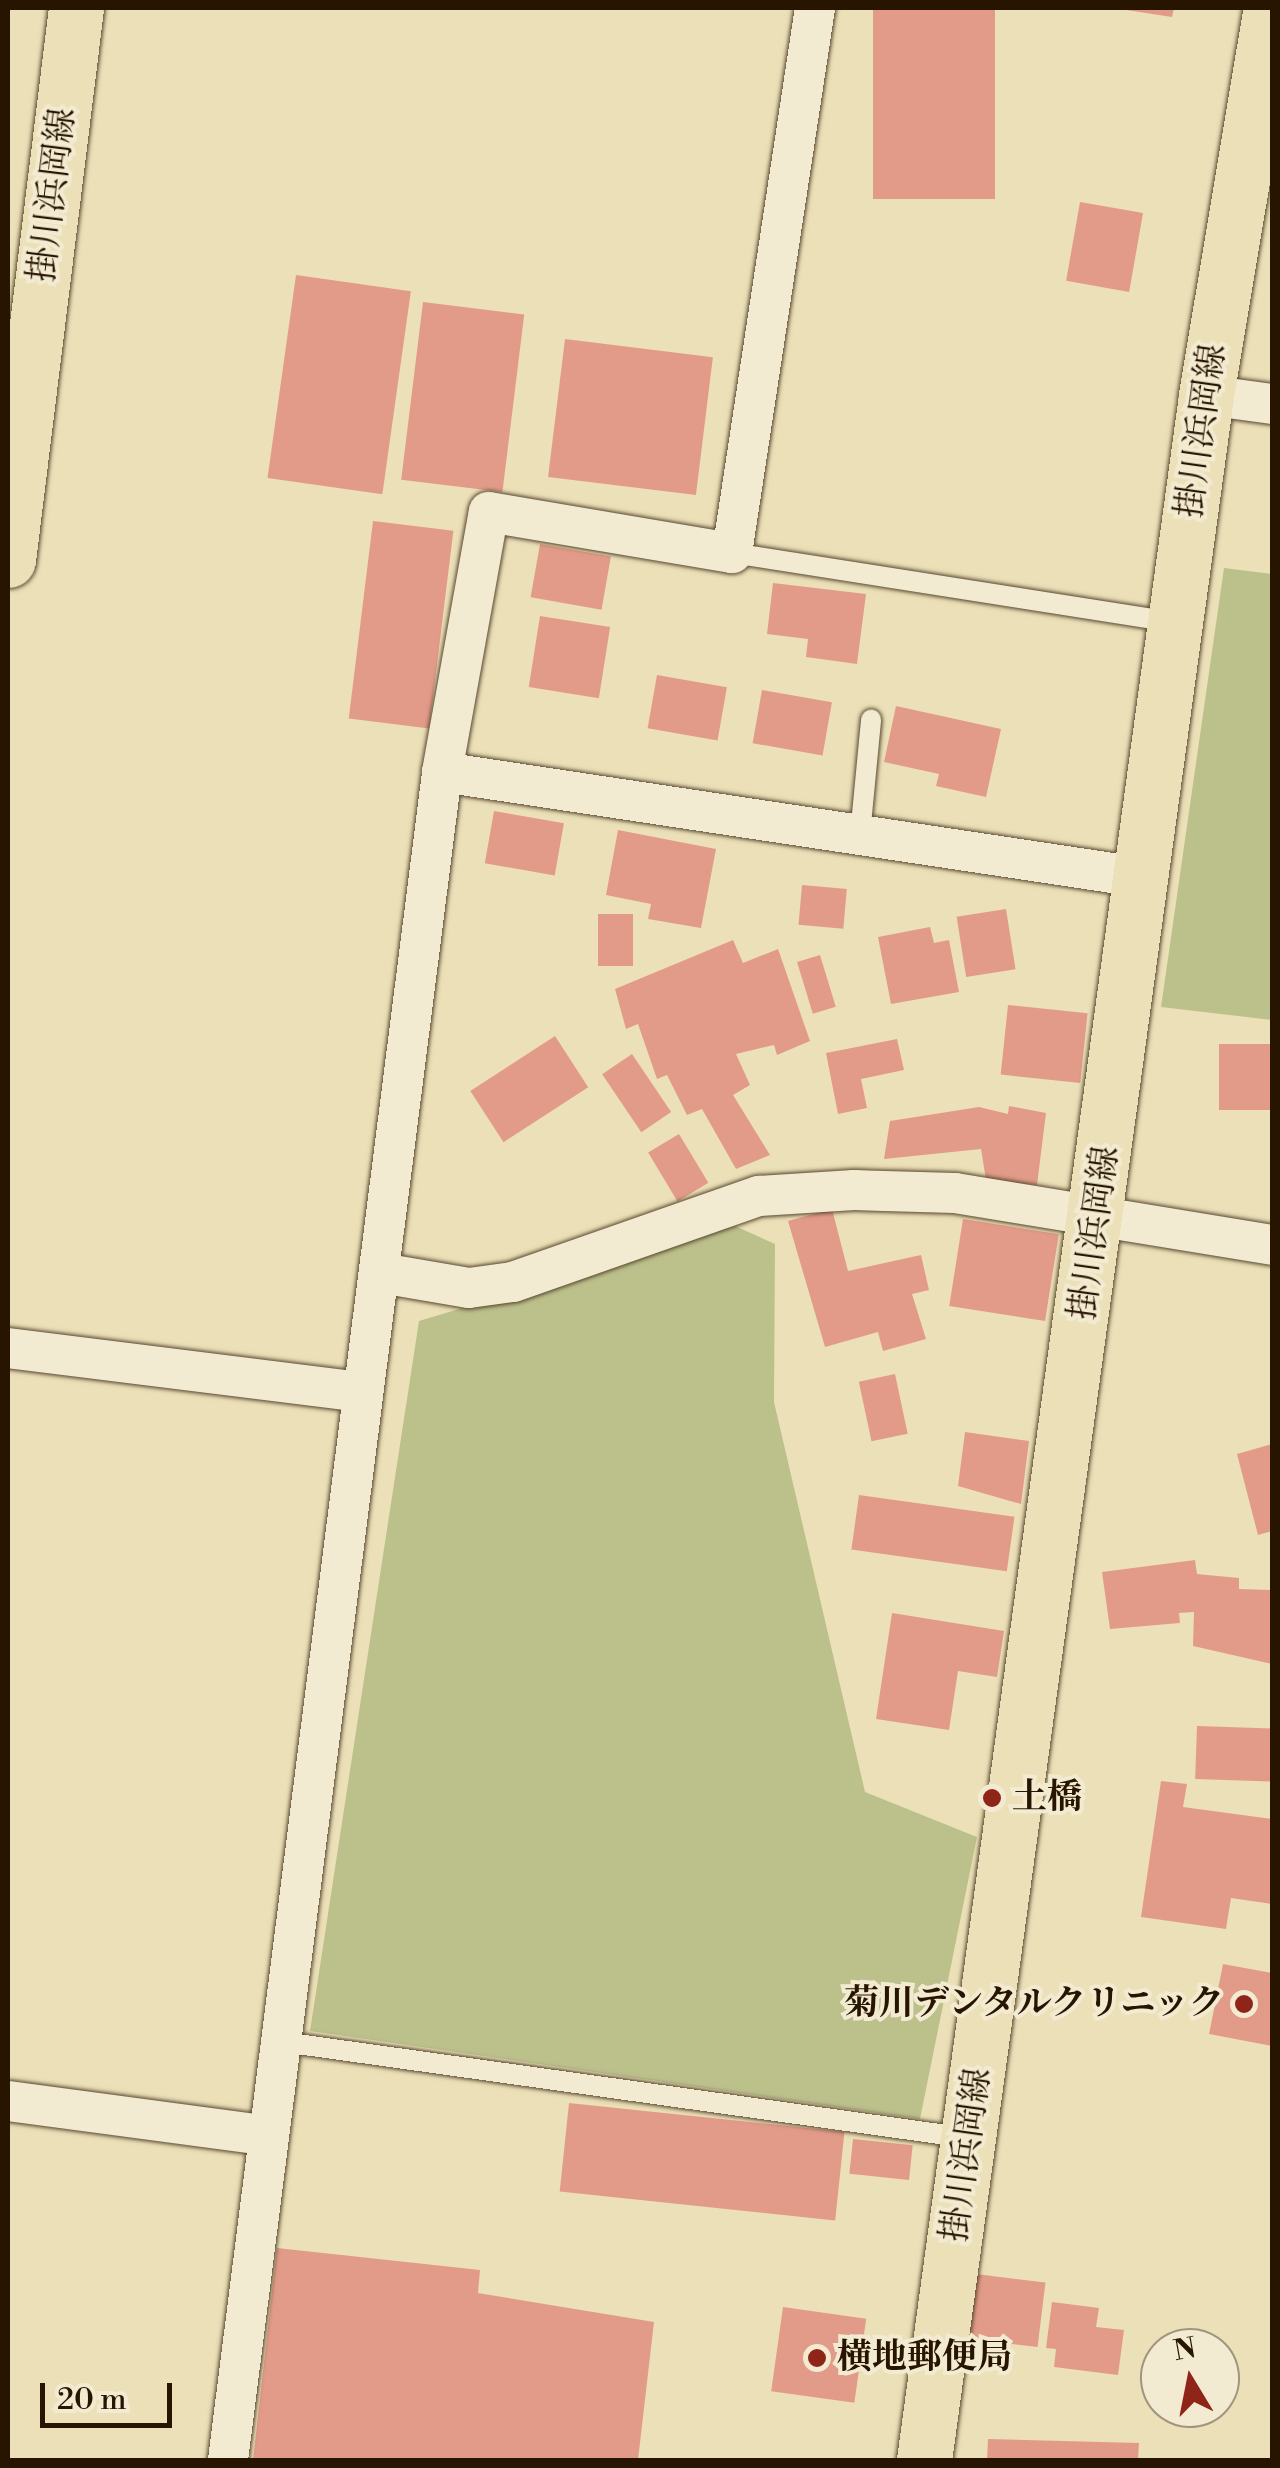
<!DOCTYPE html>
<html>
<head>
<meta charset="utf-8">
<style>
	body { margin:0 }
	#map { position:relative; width:1280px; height:2468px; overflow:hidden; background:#ece0b8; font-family:"Libre Bodoni","Noto Serif JP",serif }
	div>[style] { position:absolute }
	.green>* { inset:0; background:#bcc18c }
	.building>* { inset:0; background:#e39b89; transform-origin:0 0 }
	.roads { filter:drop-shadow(0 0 2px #58482f) drop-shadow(0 0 2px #58482f) }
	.lane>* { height:20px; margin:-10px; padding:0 10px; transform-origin:10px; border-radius:10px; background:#f3ebd1 }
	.street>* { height:40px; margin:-20px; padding:0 20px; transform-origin:20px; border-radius:20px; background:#f3ebd1 }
	.primary>* { height:55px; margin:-27.5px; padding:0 27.5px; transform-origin:27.5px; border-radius:27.5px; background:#ece0b8 }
	.dots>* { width:28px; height:28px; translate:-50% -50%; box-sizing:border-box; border:5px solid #f3ebd1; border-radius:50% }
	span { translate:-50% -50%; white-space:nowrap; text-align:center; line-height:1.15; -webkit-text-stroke:8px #f3ebd1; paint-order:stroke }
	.street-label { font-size:35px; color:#271501 }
	.poi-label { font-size:35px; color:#271501; font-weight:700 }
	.left { translate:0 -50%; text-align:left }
	.right { translate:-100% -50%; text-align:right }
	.frame { position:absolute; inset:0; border:10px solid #271501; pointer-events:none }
	.north { position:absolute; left:1140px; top:2328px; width:100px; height:100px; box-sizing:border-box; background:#f3ebd1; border:2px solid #a1957e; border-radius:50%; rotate:350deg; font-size:28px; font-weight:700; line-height:40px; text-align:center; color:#271501 }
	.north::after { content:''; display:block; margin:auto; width:35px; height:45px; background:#8f2418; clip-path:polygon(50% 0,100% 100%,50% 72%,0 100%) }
	.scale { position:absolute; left:40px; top:2383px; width:132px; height:45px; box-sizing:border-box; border:5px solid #271501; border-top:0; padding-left:12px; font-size:30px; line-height:35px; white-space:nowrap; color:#271501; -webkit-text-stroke:8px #f3ebd1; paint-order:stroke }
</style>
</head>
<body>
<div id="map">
	<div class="green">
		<div style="clip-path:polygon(1224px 568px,1272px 574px,1272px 1020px,1161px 1007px)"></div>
		<div style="clip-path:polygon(735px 1226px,775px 1244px,774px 1402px,865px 1792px,977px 1837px,920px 2119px,310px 2031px,419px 1321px)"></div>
	</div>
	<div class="building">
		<div style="left:873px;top:8px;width:122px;height:191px"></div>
		<div style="clip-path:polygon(1113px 8px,1174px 8px,1172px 17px)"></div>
		<div style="left:1080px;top:202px;width:64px;height:80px;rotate:10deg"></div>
		<div style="left:296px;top:275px;width:116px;height:205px;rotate:8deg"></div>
		<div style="left:423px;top:302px;width:102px;height:179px;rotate:7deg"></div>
		<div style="left:565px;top:339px;width:149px;height:139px;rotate:7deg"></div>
		<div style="left:373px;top:521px;width:81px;height:199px;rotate:7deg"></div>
		<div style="left:540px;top:544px;width:72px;height:54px;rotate:10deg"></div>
		<div style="clip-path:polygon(773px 583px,866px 594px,857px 664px,806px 657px,808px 639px,767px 634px)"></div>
		<div style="left:540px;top:616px;width:71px;height:72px;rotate:9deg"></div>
		<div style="left:657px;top:675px;width:71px;height:54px;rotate:10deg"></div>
		<div style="left:762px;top:690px;width:71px;height:54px;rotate:10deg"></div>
		<div style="clip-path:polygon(896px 706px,1001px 729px,986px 797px,936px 786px,939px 774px,884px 762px)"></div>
		<div style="left:494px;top:811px;width:71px;height:53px;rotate:10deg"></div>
		<div style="clip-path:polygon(618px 830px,716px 849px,701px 928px,648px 919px,651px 904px,606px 895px)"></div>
		<div style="left:802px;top:885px;width:45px;height:40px;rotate:5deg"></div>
		<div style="left:1006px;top:909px;width:61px;height:50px;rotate:81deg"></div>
		<div style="left:598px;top:914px;width:35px;height:52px"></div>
		<div style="clip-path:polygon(930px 927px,934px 943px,949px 940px,959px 992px,891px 1004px,878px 937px)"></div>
		<div style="clip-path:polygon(733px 940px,743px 963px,778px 949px,810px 1041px,777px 1055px,774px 1045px,736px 1054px,750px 1085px,733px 1095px,770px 1155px,736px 1169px,702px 1109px,687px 1115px,667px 1075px,657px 1079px,638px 1024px,626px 1029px,615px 989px)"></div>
		<div style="left:820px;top:955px;width:54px;height:24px;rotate:73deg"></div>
		<div style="left:1008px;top:1005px;width:80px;height:70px;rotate:6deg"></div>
		<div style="left:555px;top:1036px;width:61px;height:101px;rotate:57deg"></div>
		<div style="clip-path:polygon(897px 1039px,904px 1070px,861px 1079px,867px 1108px,838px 1114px,826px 1053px)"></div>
		<div style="left:1272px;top:1044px;width:66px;height:53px;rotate:90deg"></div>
		<div style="left:632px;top:1054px;width:70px;height:36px;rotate:56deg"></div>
		<div style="clip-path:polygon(1009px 1106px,1046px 1113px,1037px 1185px,986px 1180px,981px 1149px,884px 1159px,890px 1121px,979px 1107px,1008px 1114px)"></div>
		<div style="left:679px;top:1134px;width:57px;height:36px;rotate:59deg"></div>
		<div style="clip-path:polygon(832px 1209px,848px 1271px,921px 1255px,929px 1290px,912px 1294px,926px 1339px,883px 1351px,878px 1332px,825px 1347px,788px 1221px)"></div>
		<div style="left:963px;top:1219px;width:97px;height:88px;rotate:9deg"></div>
		<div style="left:895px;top:1374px;width:61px;height:37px;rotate:78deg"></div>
		<div style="clip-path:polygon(965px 1432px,1029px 1441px,1021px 1504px,958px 1486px)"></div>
		<div style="clip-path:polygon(1272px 1444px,1272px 1531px,1258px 1535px,1237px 1454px)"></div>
		<div style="left:859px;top:1495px;width:157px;height:55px;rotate:8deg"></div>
		<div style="clip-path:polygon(1195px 1560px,1197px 1574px,1239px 1578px,1239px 1589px,1272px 1590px,1272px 1664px,1193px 1646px,1194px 1612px,1179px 1613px,1180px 1623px,1110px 1629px,1102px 1572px)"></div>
		<div style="clip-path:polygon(892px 1613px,1004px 1631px,997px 1677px,958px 1671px,949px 1730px,876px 1719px)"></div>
		<div style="left:1197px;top:1726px;width:75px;height:53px;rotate:2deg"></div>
		<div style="clip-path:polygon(1161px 1781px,1187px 1784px,1183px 1807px,1272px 1819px,1272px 1904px,1231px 1898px,1226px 1929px,1141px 1917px)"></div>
		<div style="clip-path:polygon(1223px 1964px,1272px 1973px,1272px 2046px,1209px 2034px)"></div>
		<div style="left:569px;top:2103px;width:277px;height:89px;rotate:6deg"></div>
		<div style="left:853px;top:2139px;width:60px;height:35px;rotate:6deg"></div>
		<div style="clip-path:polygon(277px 2248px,480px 2270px,478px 2293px,654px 2322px,638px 2460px,253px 2460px)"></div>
		<div style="left:976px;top:2274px;width:70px;height:65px;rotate:7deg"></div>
		<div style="clip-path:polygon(1052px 2302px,1099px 2308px,1096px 2327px,1124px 2330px,1118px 2375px,1054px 2367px,1056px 2349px,1046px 2348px)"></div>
		<div style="left:783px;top:2307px;width:84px;height:85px;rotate:8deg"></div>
		<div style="clip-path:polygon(988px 2439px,1139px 2443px,1138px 2460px,987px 2460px)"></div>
	</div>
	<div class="roads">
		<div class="lane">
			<div style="left:732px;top:553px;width:446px;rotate:8.9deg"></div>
			<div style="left:860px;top:835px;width:116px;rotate:-84.5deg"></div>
			<div style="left:276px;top:2041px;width:699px;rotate:7.98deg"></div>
		</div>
		<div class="street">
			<div style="left:1206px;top:395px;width:67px;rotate:7.8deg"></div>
			<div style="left:442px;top:772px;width:705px;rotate:8.57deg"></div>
			<div style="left:381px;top:1273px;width:89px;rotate:9.7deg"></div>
			<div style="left:469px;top:1288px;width:44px;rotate:-7.8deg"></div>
			<div style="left:513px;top:1282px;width:261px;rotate:-19.3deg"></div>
			<div style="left:759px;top:1196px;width:95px;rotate:-3.6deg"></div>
			<div style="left:854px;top:1190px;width:101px;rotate:1.7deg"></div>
			<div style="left:955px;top:1193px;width:321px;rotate:9.3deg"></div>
			<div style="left:8px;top:1348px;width:354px;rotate:7.1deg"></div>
			<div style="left:8px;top:2101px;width:258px;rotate:7.6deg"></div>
			<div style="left:228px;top:2460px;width:1702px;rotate:-82.77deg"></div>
			<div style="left:442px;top:772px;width:264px;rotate:-79.8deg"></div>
			<div style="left:489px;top:512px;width:246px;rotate:9.6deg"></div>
			<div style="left:732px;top:553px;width:551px;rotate:-81.34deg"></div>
		</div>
		<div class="primary">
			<div style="left:8px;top:560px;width:556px;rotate:-82.98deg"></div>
			<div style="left:924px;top:2460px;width:2084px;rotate:-82.22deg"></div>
			<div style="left:1206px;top:395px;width:392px;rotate:-80.5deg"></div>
		</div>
	</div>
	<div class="dots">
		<div style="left:992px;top:1798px;background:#8f2418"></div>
		<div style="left:1244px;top:2004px;background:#8f2418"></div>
		<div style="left:817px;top:2358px;background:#8f2418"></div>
	</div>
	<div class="street-label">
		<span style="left:53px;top:195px;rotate:-83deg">掛川浜岡線</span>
		<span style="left:1202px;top:431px;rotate:-82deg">掛川浜岡線</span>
		<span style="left:1095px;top:1233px;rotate:-82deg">掛川浜岡線</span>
		<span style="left:967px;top:2155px;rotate:-82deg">掛川浜岡線</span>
	</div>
	<div class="poi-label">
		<span class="left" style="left:1012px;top:1798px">土橋</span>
		<span class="right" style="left:1224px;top:2004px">菊川デンタルクリニック</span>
		<span class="left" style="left:837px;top:2358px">横地郵便局</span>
	</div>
	<div class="frame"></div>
	<div class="north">N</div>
	<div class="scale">20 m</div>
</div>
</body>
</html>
